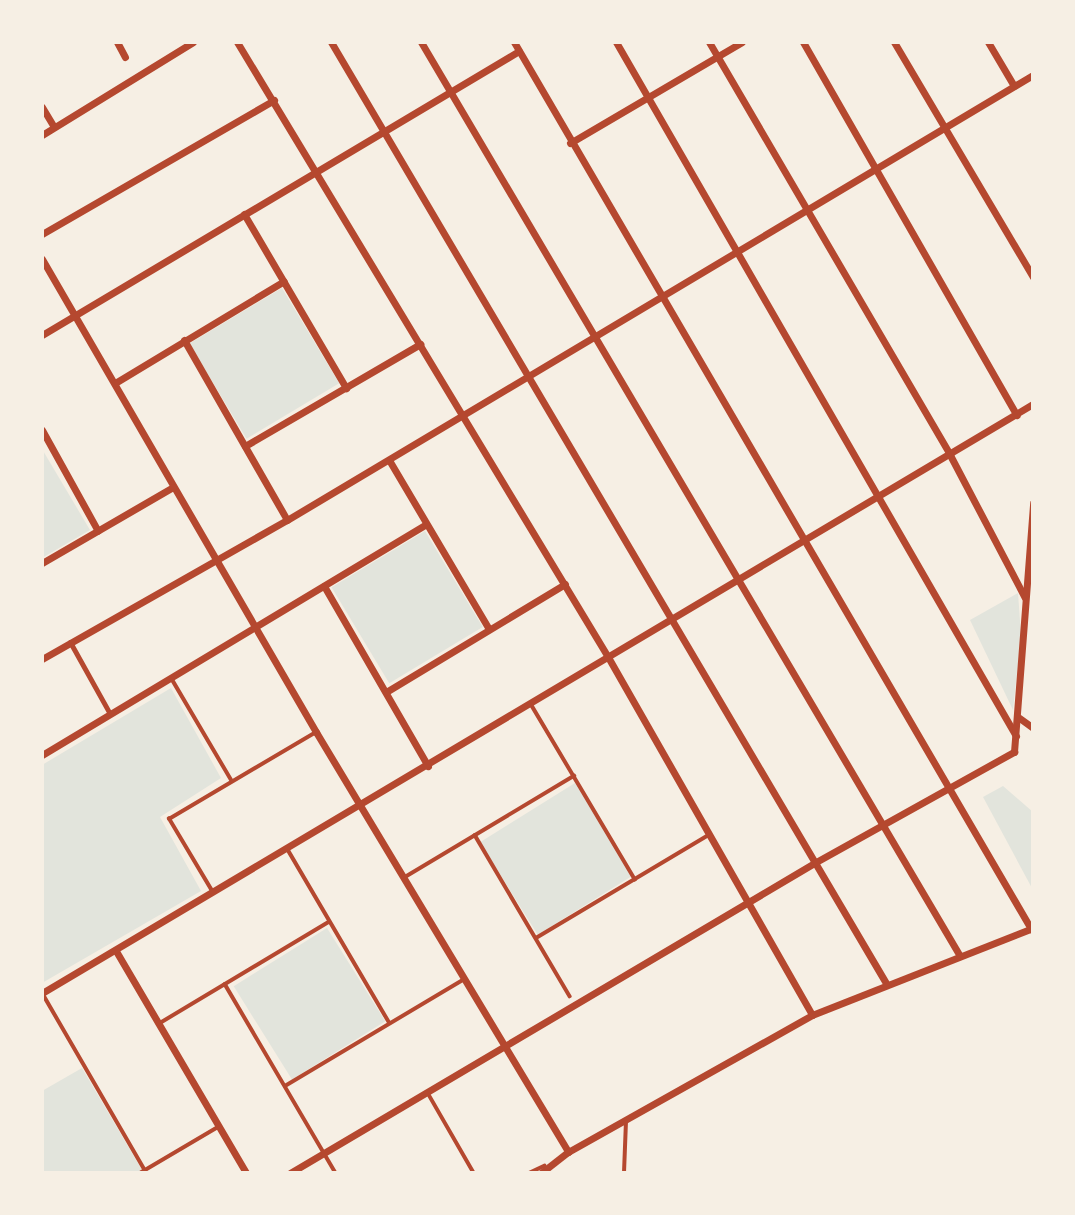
<!DOCTYPE html>
<html>
<head>
<meta charset="utf-8">
<style>
	body { margin:0 }
	#map { position:relative; width:1075px; height:1215px; overflow:hidden; background:#f6efe4; font-family:Quicksand,sans-serif }
	div>[style] { position:absolute }
	.green>* { inset:0; background:#e2e4dc; transform-origin:0 0 }
	.service>* { height:3.5px; margin:-1.75px; padding:0 1.75px; transform-origin:1.75px; border-radius:1.75px; background:#b5482f }
	.pedestrian>* { height:5px; margin:-2.5px; padding:0 2.5px; transform-origin:2.5px; border-radius:2.5px; background:#b5482f }
	.minor>* { height:7px; margin:-3.5px; padding:0 3.5px; transform-origin:3.5px; border-radius:3.5px; background:#b5482f }
	span { translate:-50% -50%; white-space:nowrap; text-align:center; line-height:1.15; -webkit-text-stroke:7px #f6efe4; paint-order:stroke }
	.frame { position:absolute; inset:0; border:44px solid #f6efe4; pointer-events:none }
</style>
</head>
<body>
<div id="map">
	<div class="green">
		<div style="left:282px;top:288px;width:111px;height:108px;rotate:59deg"></div>
		<div style="clip-path:polygon(42px 449px,90px 530px,42px 558px)"></div>
		<div style="left:425px;top:531px;width:112px;height:109px;rotate:59deg"></div>
		<div style="clip-path:polygon(1018px 593px,1021px 635px,1013px 710px,970px 620px)"></div>
		<div style="clip-path:polygon(171px 688px,221px 778px,160px 817px,201px 891px,42px 983px,42px 765px)"></div>
		<div style="left:575px;top:783px;width:109px;height:112px;rotate:58deg"></div>
		<div style="clip-path:polygon(1003px 786px,1033px 812px,1033px 890px,983px 797px)"></div>
		<div style="left:327px;top:928px;width:110px;height:110px;rotate:58deg"></div>
		<div style="clip-path:polygon(82px 1068px,142px 1170px,136px 1173px,42px 1173px,42px 1091px)"></div>
	</div>
	<div class="service">
		<div style="left:172px;top:679px;width:118px;rotate:59.5deg"></div>
		<div style="left:531px;top:704px;width:204px;rotate:59.3deg"></div>
		<div style="left:475px;top:835px;width:187px;rotate:59.5deg"></div>
		<div style="left:287px;top:848px;width:202px;rotate:59.6deg"></div>
		<div style="left:405px;top:877px;width:197px;rotate:-30.9deg"></div>
		<div style="left:212px;top:891px;width:84px;rotate:-120.8deg"></div>
		<div style="left:169px;top:819px;width:171px;rotate:-30.6deg"></div>
		<div style="left:536px;top:938px;width:199px;rotate:-30.8deg"></div>
		<div style="left:225px;top:984px;width:219px;rotate:59.6deg"></div>
		<div style="left:43px;top:994px;width:203px;rotate:59.9deg"></div>
		<div style="left:160px;top:1023px;width:195px;rotate:-30.9deg"></div>
		<div style="left:285px;top:1086px;width:207px;rotate:-30.8deg"></div>
		<div style="left:428px;top:1093px;width:92px;rotate:60.1deg"></div>
		<div style="left:140px;top:1173px;width:91px;rotate:-30.5deg"></div>
		<div style="left:529px;top:1173px;width:17px;rotate:-25deg"></div>
		<div style="left:624px;top:1173px;width:53px;rotate:-87.8deg"></div>
	</div>
	<div class="pedestrian">
		<div style="left:70px;top:642px;width:82px;rotate:60.9deg"></div>
	</div>
	<div class="minor">
		<div style="left:117px;top:42px;width:17px;rotate:62deg"></div>
		<div style="left:237px;top:42px;width:718px;rotate:58.9deg"></div>
		<div style="left:608px;top:657px;width:412px;rotate:60.3deg"></div>
		<div style="left:331px;top:42px;width:1092px;rotate:59.47deg"></div>
		<div style="left:421px;top:42px;width:1061px;rotate:59.47deg"></div>
		<div style="left:514px;top:42px;width:1027px;rotate:59.76deg"></div>
		<div style="left:616px;top:42px;width:801px;rotate:60.04deg"></div>
		<div style="left:709px;top:42px;width:478px;rotate:59.7deg"></div>
		<div style="left:950px;top:455px;width:161px;rotate:62.3deg"></div>
		<div style="left:803px;top:42px;width:430px;rotate:60.2deg"></div>
		<div style="left:894px;top:42px;width:273px;rotate:59.4deg"></div>
		<div style="left:988px;top:42px;width:51px;rotate:59.4deg"></div>
		<div style="left:42px;top:107px;width:23px;rotate:59deg"></div>
		<div style="left:42px;top:135px;width:177px;rotate:-31.6deg"></div>
		<div style="left:570px;top:143px;width:199px;rotate:-30.4deg"></div>
		<div style="left:244px;top:214px;width:202px;rotate:59.6deg"></div>
		<div style="left:42px;top:234px;width:268px;rotate:-30deg"></div>
		<div style="left:42px;top:259px;width:547px;rotate:59.92deg"></div>
		<div style="left:316px;top:732px;width:490px;rotate:59deg"></div>
		<div style="left:42px;top:335px;width:555px;rotate:-30.77deg"></div>
		<div style="left:184px;top:340px;width:207px;rotate:60.2deg"></div>
		<div style="left:115px;top:383px;width:197px;rotate:-31.1deg"></div>
		<div style="left:42px;top:430px;width:115px;rotate:61deg"></div>
		<div style="left:245px;top:446px;width:203px;rotate:-30.2deg"></div>
		<div style="left:389px;top:460px;width:196px;rotate:59.4deg"></div>
		<div style="left:42px;top:563px;width:151px;rotate:-30.1deg"></div>
		<div style="left:324px;top:586px;width:208px;rotate:60deg"></div>
		<div style="left:42px;top:659px;width:282px;rotate:-29.6deg"></div>
		<div style="left:287px;top:520px;width:869px;rotate:-30.82deg"></div>
		<div style="left:386px;top:692px;width:209px;rotate:-31.1deg"></div>
		<div style="left:1018px;top:717px;width:19px;rotate:36deg"></div>
		<div style="left:42px;top:755px;width:448px;rotate:-31deg"></div>
		<div style="left:116px;top:951px;width:257px;rotate:59.6deg"></div>
		<div style="left:42px;top:993px;width:1153px;rotate:-30.73deg"></div>
		<div style="left:290px;top:1173px;width:611px;rotate:-30.59deg"></div>
		<div style="left:816px;top:862px;width:227px;rotate:-29.1deg"></div>
		<div style="left:1014px;top:752px;width:250px;rotate:-85.6deg"></div>
		<div style="left:541px;top:1173px;width:34px;rotate:-38deg"></div>
		<div style="left:568px;top:1152px;width:280px;rotate:-29.3deg"></div>
		<div style="left:812px;top:1015px;width:238px;rotate:-21.5deg"></div>
	</div>
	<div class="frame"></div>
</div>
</body>
</html>
